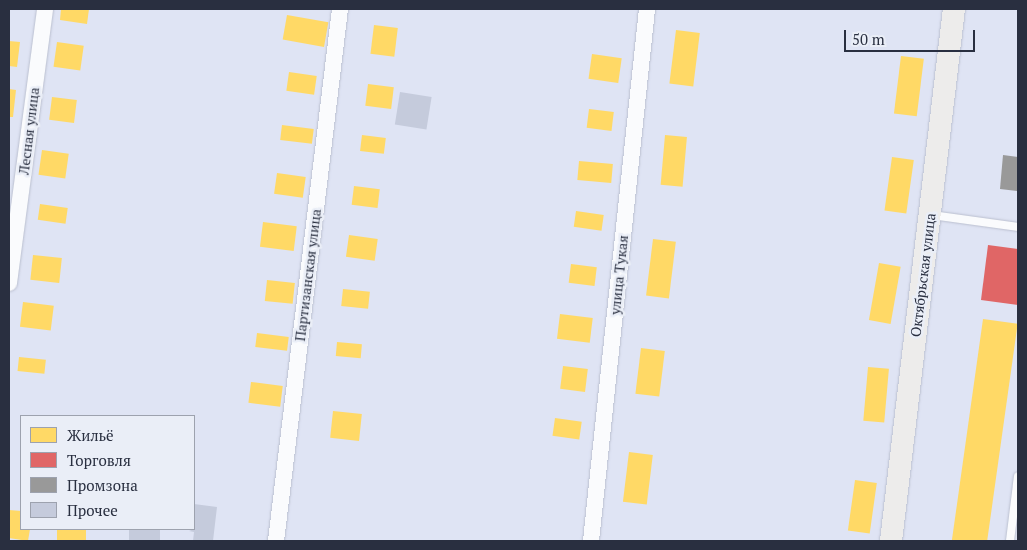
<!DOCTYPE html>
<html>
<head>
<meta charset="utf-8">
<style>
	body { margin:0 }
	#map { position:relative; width:1027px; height:550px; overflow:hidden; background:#dfe4f4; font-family:"PT Serif",serif }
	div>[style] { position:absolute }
	.homes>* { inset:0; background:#ffd966; transform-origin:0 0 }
	.shops>* { inset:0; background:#e06666 }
	.industry>* { inset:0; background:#999 }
	.building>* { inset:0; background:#c5cbdc; transform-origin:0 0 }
	.roads { filter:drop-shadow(0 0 1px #babfcf) drop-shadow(0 0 1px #babfcf) }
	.service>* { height:8px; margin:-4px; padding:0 4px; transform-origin:4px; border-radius:4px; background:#fafbfd }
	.minor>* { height:16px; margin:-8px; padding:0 8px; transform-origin:8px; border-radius:8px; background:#fafbfd }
	.secondary>* { height:22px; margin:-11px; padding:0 11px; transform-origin:11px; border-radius:11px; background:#edeceb }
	span { translate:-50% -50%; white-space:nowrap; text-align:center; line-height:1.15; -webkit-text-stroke:5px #eaeef7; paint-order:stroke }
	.street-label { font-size:14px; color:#292f40 }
	.frame { position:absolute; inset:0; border:10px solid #292f40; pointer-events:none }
	.legend { position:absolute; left:20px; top:415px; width:175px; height:115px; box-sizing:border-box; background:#eaeef7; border:1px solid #9da2ae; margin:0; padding:6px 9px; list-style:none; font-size:15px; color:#292f40 }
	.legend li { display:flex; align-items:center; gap:10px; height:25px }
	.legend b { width:25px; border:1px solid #9da2ae }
	.scale { position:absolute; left:844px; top:30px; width:131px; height:22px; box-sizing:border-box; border:2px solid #292f40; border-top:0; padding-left:6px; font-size:15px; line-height:18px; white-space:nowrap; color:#292f40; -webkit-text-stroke:4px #eaeef7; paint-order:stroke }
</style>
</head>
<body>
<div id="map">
	<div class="homes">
		<div style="clip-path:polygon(61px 9px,89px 9px,87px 24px,60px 20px)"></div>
		<div style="left:287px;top:15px;width:42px;height:25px;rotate:10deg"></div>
		<div style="left:374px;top:25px;width:24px;height:29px;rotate:7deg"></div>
		<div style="left:676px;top:30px;width:24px;height:54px;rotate:7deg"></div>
		<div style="clip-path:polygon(9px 41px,20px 42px,17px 67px,9px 66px)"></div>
		<div style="left:57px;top:42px;width:27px;height:25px;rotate:8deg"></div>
		<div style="left:592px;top:54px;width:30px;height:25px;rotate:8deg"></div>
		<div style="left:901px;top:56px;width:23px;height:58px;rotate:7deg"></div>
		<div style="left:289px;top:72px;width:28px;height:19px;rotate:8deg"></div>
		<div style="left:368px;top:84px;width:26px;height:22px;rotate:7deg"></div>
		<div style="clip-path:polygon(9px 89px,16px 90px,13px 117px,9px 117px)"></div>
		<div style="left:52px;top:97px;width:25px;height:23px;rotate:7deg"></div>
		<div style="left:589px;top:109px;width:25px;height:19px;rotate:7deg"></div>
		<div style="left:282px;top:125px;width:32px;height:15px;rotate:7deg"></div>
		<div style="left:362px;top:135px;width:24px;height:16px;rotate:7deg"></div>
		<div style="left:665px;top:135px;width:22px;height:50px;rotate:5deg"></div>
		<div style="left:42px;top:150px;width:27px;height:25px;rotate:8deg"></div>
		<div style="left:892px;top:157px;width:22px;height:54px;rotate:8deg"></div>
		<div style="left:579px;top:161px;width:34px;height:19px;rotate:5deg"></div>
		<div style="left:277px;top:173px;width:29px;height:21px;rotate:8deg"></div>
		<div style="left:354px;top:186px;width:26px;height:19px;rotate:7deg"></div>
		<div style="left:40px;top:204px;width:28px;height:16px;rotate:8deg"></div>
		<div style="left:576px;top:211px;width:28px;height:16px;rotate:8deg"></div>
		<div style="left:263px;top:222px;width:34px;height:25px;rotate:7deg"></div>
		<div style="left:349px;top:235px;width:29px;height:22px;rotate:8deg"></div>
		<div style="left:653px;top:239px;width:23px;height:57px;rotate:7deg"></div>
		<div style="left:33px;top:255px;width:29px;height:25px;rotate:6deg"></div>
		<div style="left:879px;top:263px;width:22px;height:58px;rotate:10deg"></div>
		<div style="left:571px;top:264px;width:26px;height:19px;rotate:7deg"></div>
		<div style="left:267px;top:280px;width:28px;height:21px;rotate:6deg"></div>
		<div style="left:343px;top:289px;width:27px;height:17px;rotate:6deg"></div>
		<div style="left:23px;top:302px;width:31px;height:25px;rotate:7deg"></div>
		<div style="left:560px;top:314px;width:33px;height:25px;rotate:7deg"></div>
		<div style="left:983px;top:319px;width:35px;height:224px;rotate:8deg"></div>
		<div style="left:257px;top:333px;width:32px;height:14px;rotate:7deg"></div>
		<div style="left:337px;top:342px;width:25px;height:14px;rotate:5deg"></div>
		<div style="left:641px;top:348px;width:24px;height:46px;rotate:7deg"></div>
		<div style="left:19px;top:357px;width:27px;height:14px;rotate:6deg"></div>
		<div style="left:563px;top:366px;width:25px;height:23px;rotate:7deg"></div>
		<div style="left:868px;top:367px;width:21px;height:54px;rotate:5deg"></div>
		<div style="left:251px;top:382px;width:32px;height:21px;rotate:7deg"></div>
		<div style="left:333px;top:411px;width:29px;height:27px;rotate:6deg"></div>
		<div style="left:555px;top:418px;width:27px;height:18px;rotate:8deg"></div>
		<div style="left:629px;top:452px;width:24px;height:50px;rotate:7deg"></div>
		<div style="left:855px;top:480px;width:22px;height:51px;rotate:8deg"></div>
		<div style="clip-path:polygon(9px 510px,21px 511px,21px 529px,30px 529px,28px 541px,9px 538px)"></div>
		<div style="left:57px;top:529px;width:29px;height:12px"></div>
	</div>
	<div class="shops">
		<div style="clip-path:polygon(988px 245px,1018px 249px,1018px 305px,981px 300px)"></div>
	</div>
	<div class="industry">
		<div style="clip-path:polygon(1003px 155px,1018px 157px,1017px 191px,1000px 189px)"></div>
	</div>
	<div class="building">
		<div style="left:400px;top:92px;width:32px;height:33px;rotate:9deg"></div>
		<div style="clip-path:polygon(194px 504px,217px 507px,213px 541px,193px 541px,194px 532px,189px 531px,194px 529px)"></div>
		<div style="left:129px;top:529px;width:31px;height:12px"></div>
	</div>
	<div class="roads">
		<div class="service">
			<div style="left:932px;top:215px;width:87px;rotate:7.9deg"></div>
			<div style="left:1010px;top:541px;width:65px;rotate:-83deg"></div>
		</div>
		<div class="minor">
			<div style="left:9px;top:283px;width:276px;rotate:-82.5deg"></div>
			<div style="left:276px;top:541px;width:536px;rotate:-83.14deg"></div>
			<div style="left:591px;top:541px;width:535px;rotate:-83.99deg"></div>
		</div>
		<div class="secondary">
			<div style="left:891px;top:541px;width:536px;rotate:-83.25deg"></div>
		</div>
	</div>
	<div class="street-label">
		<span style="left:29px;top:131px;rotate:-83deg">Лесная улица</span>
		<span style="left:308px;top:275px;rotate:-83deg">Партизанская улица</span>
		<span style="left:619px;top:275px;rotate:-84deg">улица Тукая</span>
		<span style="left:923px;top:275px;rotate:-83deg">Октябрьская улица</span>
	</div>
	<div class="frame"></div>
	<ul class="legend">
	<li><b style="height:14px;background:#ffd966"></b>Жильё</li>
	<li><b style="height:14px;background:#e06666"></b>Торговля</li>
	<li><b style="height:14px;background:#999"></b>Промзона</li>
	<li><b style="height:14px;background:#c5cbdc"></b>Прочее</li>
	</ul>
	<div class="scale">50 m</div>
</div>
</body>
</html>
